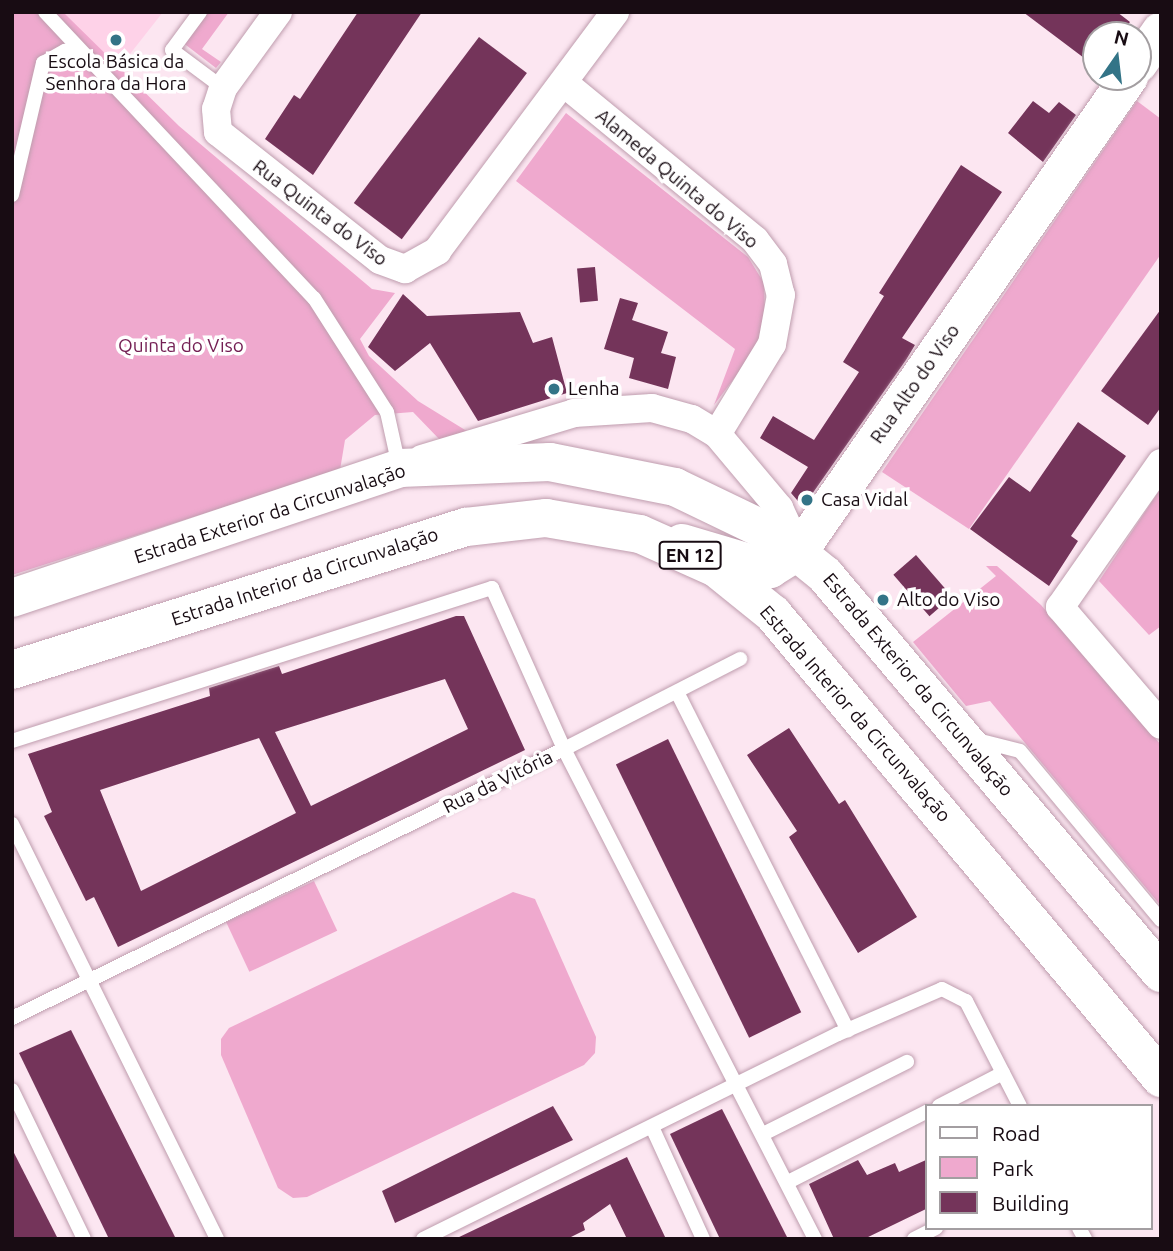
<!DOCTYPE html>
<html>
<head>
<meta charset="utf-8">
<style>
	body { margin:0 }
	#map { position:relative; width:1173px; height:1251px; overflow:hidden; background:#fce6f1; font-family:Ubuntu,sans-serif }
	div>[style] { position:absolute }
	.built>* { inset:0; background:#fed2e8 }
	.green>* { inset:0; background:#efa9ce; transform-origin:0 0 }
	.building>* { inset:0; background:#74345a; transform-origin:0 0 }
	.roads { filter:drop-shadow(0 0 2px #bf9dae) drop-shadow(0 0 2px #bf9dae) }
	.lane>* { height:14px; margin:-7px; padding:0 7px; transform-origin:7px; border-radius:7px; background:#fff }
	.street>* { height:28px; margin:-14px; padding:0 14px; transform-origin:14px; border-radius:14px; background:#fff }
	.secondary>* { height:38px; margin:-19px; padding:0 19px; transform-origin:19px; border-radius:19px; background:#fff }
	.primary>* { height:38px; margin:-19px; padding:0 19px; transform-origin:19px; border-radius:19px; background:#fff }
	.dots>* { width:19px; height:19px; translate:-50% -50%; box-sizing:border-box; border:4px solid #fff; border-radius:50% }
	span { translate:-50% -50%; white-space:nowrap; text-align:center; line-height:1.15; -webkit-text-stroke:7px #fff; paint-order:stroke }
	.shield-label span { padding:2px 5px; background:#fff; border:2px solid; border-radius:5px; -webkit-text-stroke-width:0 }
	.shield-label { font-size:18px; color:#180c13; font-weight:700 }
	.poi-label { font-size:19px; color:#180c13 }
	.left { translate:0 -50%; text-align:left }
	.street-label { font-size:19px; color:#180c13 }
	.park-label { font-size:19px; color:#731e53 }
	.frame { position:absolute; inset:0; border:14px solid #180c13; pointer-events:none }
	.legend { position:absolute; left:925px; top:1104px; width:228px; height:126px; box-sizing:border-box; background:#fff; border:2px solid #a39ea1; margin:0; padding:9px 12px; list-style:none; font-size:21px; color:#180c13 }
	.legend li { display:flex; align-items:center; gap:14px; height:35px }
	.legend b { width:35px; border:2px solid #a39ea1 }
	.north { position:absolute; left:1082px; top:21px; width:70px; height:70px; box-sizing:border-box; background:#fff; border:2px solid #a39ea1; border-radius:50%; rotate:14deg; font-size:19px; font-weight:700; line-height:28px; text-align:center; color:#180c13 }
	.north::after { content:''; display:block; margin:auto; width:24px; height:32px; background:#337487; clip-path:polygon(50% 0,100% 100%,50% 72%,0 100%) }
</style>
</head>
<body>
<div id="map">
	<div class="built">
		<div style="clip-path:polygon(63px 12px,163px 12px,119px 68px)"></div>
	</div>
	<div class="green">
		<div style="clip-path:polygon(12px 12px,63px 12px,179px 126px,372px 289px,395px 293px,360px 339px,369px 356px,418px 401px,470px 433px,441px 441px,413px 412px,375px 415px,345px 440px,340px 470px,12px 575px)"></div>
		<div style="clip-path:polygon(206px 12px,229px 12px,202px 49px,221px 62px,216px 68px,182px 42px)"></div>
		<div style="clip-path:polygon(1137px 101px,1161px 119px,1161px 254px,969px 529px,882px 472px)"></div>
		<div style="clip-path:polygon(566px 113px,748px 257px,764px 283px,765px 318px,754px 352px,714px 405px,735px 349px,516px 181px)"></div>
		<div style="clip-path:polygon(1161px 488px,1161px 626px,1149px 635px,1099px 581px)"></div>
		<div style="clip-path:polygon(986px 566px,997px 566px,1041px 605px,1161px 745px,1161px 906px,990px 701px,966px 706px,913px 642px,996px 576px)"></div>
		<div style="left:314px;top:881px;width:55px;height:97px;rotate:65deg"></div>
		<div style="clip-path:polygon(513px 892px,535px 899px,596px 1037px,595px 1053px,584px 1065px,307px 1197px,293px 1198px,278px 1188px,221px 1055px,221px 1039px,229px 1028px)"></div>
	</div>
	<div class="building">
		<div style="clip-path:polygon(358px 12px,422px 12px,313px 175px,265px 139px,294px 95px,300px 99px)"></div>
		<div style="clip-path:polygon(1023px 12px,1117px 12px,1130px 22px,1120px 35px,1096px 35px,1096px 67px)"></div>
		<div style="left:479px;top:37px;width:60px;height:208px;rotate:37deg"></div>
		<div style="clip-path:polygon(1033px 101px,1049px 113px,1059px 102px,1076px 115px,1043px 162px,1008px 133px)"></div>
		<div style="clip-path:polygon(961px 165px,1002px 192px,902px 338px,915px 345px,906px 360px,803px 507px,791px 493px,808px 467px,760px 438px,773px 416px,814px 440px,859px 372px,843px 362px,884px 296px,879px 293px)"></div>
		<div style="left:595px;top:267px;width:34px;height:18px;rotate:85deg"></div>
		<div style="clip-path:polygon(403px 294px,427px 316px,520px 312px,533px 343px,552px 337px,567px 393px,478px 421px,430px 343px,395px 371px,368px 347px)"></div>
		<div style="clip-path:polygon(620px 298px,638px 303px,632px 320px,668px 332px,661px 353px,676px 357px,668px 389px,629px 378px,634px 358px,604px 349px)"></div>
		<div style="clip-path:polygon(1161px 309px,1161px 407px,1148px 425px,1101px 391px)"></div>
		<div style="clip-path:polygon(1078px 422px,1126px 456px,1071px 536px,1078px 541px,1049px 586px,970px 529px,1009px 477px,1030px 492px)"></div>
		<div style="left:916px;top:555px;width:55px;height:30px;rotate:49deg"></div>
		<div style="clip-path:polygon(evenodd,456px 616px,464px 616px,525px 750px,118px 947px,94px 897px,86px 901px,44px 816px,52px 812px,28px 754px,210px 696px,209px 688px,279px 666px,282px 674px,456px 616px,445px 679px,468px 729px,311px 806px,275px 732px,445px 679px,456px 616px,259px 738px,296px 813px,141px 891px,100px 790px,259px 738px)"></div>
		<div style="clip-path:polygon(789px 728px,839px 804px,845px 800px,917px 917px,858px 953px,789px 837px,797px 831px,747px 755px)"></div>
		<div style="left:668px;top:739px;width:304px;height:58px;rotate:64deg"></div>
		<div style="clip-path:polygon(71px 1030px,176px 1239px,109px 1239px,19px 1053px)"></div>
		<div style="clip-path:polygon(553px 1106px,573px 1140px,395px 1223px,382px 1191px)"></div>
		<div style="clip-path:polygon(722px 1109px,788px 1239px,720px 1239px,670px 1134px)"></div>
		<div style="clip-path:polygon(12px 1149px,58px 1239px,12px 1239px)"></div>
		<div style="clip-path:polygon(627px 1157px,666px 1239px,627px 1239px,610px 1204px,583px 1223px,585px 1230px,567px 1239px,455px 1239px)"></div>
		<div style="clip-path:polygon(858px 1160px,867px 1175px,895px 1163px,899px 1172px,926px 1160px,926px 1209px,864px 1239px,834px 1239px,809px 1184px)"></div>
	</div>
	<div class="roads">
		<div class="lane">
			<div style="left:45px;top:12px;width:393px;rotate:46.8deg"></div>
			<div style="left:314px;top:298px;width:135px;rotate:57.4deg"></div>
			<div style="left:387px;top:412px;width:55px;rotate:77.5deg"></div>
			<div style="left:200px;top:12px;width:47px;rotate:126.4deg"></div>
			<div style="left:172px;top:50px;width:64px;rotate:36.7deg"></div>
			<div style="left:12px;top:195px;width:136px;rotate:-76.8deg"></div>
			<div style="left:43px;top:63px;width:25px;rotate:-29deg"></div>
			<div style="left:65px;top:51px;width:19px;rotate:21deg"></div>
			<div style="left:677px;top:692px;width:379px;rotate:63.2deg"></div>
			<div style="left:977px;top:740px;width:44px;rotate:14.3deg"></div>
			<div style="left:1020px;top:751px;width:220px;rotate:50.2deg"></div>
			<div style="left:12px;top:741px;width:504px;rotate:-17.68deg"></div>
			<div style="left:492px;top:588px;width:176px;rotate:65.9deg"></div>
			<div style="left:564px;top:749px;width:198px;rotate:-27.1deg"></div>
			<div style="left:12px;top:824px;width:463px;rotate:63.7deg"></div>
			<div style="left:12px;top:1018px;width:614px;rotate:-25.98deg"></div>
			<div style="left:564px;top:749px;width:551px;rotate:62.88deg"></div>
			<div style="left:12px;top:1090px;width:165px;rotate:64.2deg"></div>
			<div style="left:939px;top:1106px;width:72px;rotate:-27.3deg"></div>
			<div style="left:652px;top:1127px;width:123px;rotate:65.5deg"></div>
			<div style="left:765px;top:1133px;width:159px;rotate:-26.6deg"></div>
			<div style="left:788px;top:1182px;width:155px;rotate:-26.9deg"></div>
			<div style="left:1079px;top:1228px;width:13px;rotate:61deg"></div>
			<div style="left:423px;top:1239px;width:463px;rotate:-26.3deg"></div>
			<div style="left:838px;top:1034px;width:113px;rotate:-23.4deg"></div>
			<div style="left:942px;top:989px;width:27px;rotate:27deg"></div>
			<div style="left:966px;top:1001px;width:118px;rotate:62.8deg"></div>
			<div style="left:914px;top:1239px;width:25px;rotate:-27deg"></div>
		</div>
		<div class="street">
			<div style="left:278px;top:12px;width:94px;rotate:125.9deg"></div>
			<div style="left:223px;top:88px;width:22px;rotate:108deg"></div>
			<div style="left:216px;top:109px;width:23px;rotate:85deg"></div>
			<div style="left:218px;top:132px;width:206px;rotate:38.3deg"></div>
			<div style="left:380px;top:260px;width:27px;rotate:20deg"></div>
			<div style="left:405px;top:269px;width:37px;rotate:-29deg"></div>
			<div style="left:437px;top:251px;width:298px;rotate:-53.3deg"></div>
			<div style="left:564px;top:83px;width:247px;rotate:39.4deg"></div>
			<div style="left:755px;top:240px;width:30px;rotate:53deg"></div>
			<div style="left:773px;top:264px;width:32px;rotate:76deg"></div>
			<div style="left:781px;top:295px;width:50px;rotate:100.4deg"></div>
			<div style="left:772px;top:344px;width:105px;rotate:121.4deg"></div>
			<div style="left:422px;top:459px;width:159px;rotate:-16.8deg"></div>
			<div style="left:574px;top:413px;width:78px;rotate:-3.7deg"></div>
			<div style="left:652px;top:408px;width:41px;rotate:15.4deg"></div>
			<div style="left:692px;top:419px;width:29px;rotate:31deg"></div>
			<div style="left:717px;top:434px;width:97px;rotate:50deg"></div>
			<div style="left:779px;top:508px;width:47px;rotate:65.1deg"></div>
			<div style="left:1161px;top:463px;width:176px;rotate:125deg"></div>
			<div style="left:1060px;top:607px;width:155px;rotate:49.4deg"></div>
		</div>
		<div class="secondary">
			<div style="left:1138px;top:64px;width:40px;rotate:-55.1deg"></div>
			<div style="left:682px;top:543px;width:92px;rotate:16.5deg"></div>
			<div style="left:770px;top:569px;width:34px;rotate:-32deg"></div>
			<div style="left:799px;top:551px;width:578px;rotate:-55.15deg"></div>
		</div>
		<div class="primary">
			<div style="left:12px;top:598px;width:409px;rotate:-18.5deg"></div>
			<div style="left:400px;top:468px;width:150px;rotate:-2.3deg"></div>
			<div style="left:550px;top:462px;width:127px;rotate:11.3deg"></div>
			<div style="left:675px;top:487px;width:113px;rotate:25.7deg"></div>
			<div style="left:777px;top:536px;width:62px;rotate:39.1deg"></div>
			<div style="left:825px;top:575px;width:521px;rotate:49.83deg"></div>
			<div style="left:12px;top:670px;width:476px;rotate:-17.5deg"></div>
			<div style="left:466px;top:527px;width:81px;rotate:-6.4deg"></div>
			<div style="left:546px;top:518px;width:95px;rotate:9.7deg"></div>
			<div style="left:640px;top:534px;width:83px;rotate:24.1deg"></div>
			<div style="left:716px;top:568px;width:73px;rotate:38.9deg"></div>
			<div style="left:773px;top:614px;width:605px;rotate:50.1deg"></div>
		</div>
	</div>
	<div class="dots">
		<div style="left:116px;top:40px;background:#337487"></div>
		<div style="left:554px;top:389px;background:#337487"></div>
		<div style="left:807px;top:500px;background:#337487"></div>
		<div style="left:883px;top:600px;background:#337487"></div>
	</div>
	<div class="shield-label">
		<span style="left:690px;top:555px">EN 12</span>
	</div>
	<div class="poi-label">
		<span style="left:116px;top:73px">Escola Básica da<br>Senhora da Hora</span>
		<span class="left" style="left:568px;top:389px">Lenha</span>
		<span class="left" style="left:821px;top:500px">Casa Vidal</span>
		<span class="left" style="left:897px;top:600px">Alto do Viso</span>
	</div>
	<div class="street-label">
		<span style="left:677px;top:179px;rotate:40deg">Alameda Quinta do Viso</span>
		<span style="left:320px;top:213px;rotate:37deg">Rua Quinta do Viso</span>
		<span style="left:915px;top:384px;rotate:-55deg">Rua Alto do Viso</span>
		<span style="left:270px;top:514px;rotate:-18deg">Estrada Exterior da Circunvalação</span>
		<span style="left:305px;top:577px;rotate:-18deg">Estrada Interior da Circunvalação</span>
		<span style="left:918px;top:685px;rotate:50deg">Estrada Exterior da Circunvalação</span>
		<span style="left:855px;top:714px;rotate:49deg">Estrada Interior da Circunvalação</span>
		<span style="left:498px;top:782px;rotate:-26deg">Rua da Vitória</span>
	</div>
	<div class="park-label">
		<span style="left:181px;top:346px">Quinta do Viso</span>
	</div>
	<div class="frame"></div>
	<ul class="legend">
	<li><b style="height:9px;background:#fff"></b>Road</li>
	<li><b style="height:19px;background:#efa9ce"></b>Park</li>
	<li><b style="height:19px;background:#74345a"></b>Building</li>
	</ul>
	<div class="north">N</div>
</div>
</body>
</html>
